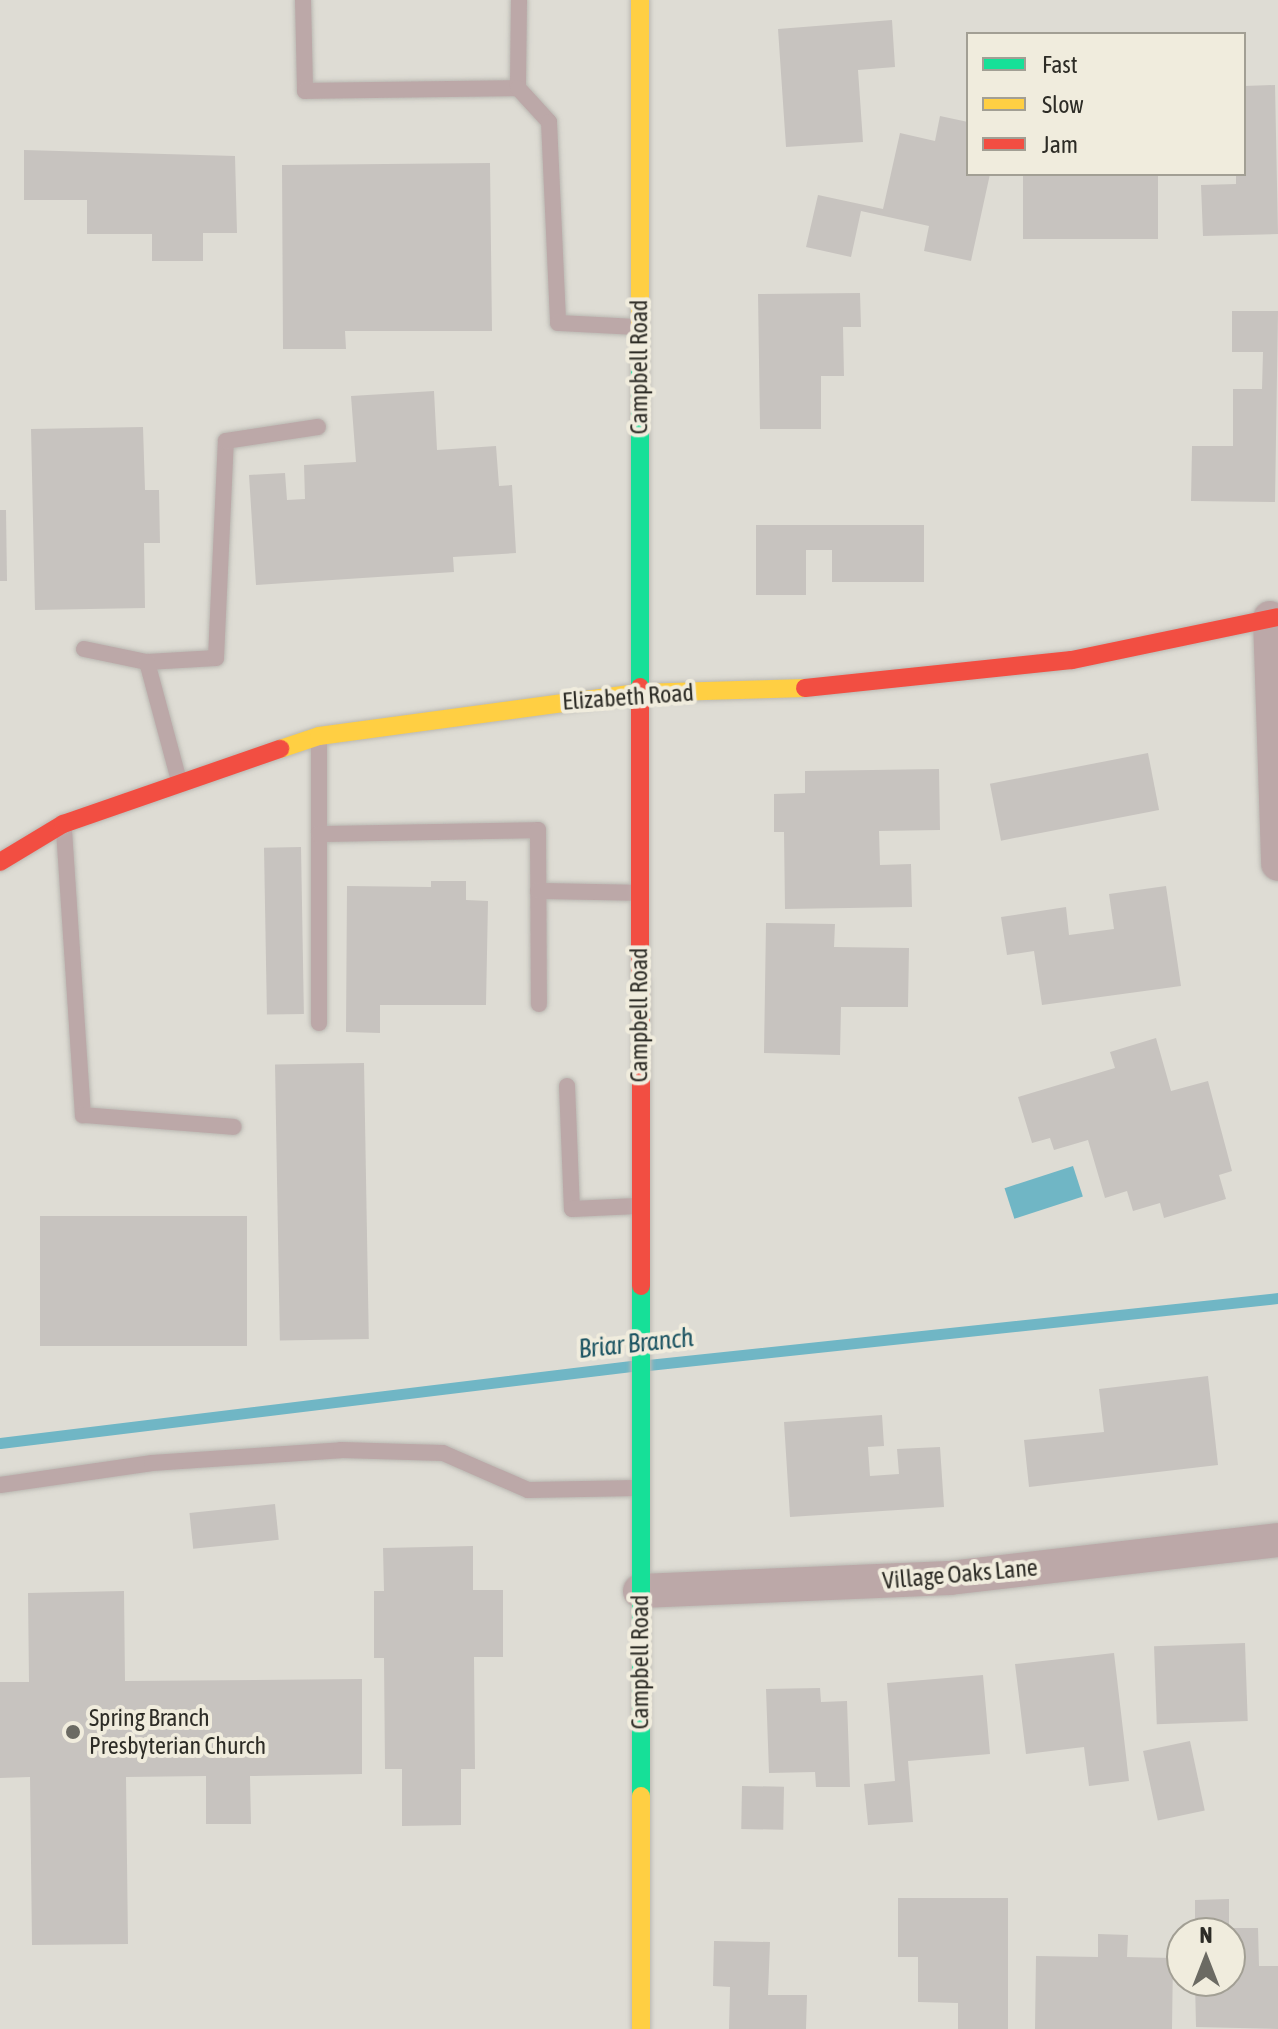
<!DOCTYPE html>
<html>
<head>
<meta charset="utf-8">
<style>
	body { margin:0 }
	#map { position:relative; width:1278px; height:2029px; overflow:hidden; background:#dedcd4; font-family:"Asap Condensed",sans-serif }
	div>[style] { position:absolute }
	.water>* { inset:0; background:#70b6c5; transform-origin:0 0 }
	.stream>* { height:11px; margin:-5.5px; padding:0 5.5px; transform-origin:5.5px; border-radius:5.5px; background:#70b6c5 }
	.building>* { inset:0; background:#c7c3bf; transform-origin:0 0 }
	.roads { filter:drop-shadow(0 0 2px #bab8b2) drop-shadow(0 0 2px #bab8b2) }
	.lane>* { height:16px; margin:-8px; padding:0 8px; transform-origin:8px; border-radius:8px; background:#bca8a8 }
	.street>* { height:34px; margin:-17px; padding:0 17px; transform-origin:17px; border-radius:17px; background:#bca8a8 }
	.fast>* { height:18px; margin:-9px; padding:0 9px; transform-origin:9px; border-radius:9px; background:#16e098 }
	.slow>* { height:18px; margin:-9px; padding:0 9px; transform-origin:9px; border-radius:9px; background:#ffcf43 }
	.jam>* { height:18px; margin:-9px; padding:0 9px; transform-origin:9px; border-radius:9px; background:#f24e42 }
	.dots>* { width:22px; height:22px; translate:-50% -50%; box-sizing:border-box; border:4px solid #f0ecdd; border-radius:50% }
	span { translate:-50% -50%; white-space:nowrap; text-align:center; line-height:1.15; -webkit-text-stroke:8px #f0ecdd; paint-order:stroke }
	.street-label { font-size:24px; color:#2d2c26 }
	.poi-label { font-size:24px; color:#2d2c26 }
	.left { translate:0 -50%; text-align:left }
	.water-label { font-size:26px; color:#1c5462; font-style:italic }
	.legend { position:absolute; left:966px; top:32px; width:280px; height:144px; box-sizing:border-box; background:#f0ecdd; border:2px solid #a29f94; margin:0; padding:10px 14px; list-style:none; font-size:24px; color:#2d2c26 }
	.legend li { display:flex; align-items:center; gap:16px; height:40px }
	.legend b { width:40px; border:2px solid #a29f94 }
	.north { position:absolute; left:1166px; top:1917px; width:80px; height:80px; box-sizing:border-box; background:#f0ecdd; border:2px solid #a29f94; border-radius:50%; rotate:0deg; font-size:22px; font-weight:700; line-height:32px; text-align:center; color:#2d2c26 }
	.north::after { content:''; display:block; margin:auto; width:28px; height:36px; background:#6b6a63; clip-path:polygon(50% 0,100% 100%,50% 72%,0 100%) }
</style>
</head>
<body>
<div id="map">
	<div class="water">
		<div style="left:1073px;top:1166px;width:32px;height:72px;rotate:72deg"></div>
	</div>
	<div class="stream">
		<div style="left:648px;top:1365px;width:634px;rotate:-6.07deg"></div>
		<div style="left:0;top:1443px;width:636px;rotate:-6.96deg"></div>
	</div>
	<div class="building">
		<div style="clip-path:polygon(892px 20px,895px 67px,858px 70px,863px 142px,786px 147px,778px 29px)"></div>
		<div style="clip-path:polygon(1275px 85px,1278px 234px,1203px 236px,1201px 185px,1236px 184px,1236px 174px,1244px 174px,1244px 86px)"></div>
		<div style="clip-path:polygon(940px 116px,968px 122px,968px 174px,990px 174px,971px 261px,924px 251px,929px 226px,861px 211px,851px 257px,806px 247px,818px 195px,883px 209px,900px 133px,935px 141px)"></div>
		<div style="clip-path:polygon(24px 150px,235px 156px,237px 233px,203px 233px,203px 261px,152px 261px,152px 234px,87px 234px,87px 200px,24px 200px)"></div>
		<div style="clip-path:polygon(490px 163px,492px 331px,345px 331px,346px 349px,283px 349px,282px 165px)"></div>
		<div style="left:1023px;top:174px;width:135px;height:65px"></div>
		<div style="clip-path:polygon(860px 293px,861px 327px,843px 327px,844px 376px,821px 376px,821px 429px,760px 429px,758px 294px)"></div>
		<div style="clip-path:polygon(1232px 311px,1278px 311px,1275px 502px,1191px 501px,1192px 446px,1233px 446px,1233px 389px,1262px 389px,1263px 352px,1232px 352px)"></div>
		<div style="clip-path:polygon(434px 391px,437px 450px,496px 446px,499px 486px,512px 485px,516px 553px,453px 557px,454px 572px,256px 585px,249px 475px,285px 473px,287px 500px,305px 499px,304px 465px,356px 462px,351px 396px)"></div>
		<div style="clip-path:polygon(143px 427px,145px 490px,159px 490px,160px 543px,144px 543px,145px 608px,35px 610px,31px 429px)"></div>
		<div style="clip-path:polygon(0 510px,6px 510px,7px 581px,0 581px)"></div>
		<div style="clip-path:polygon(756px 525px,924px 525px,924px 582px,832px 582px,832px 550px,806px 550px,806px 595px,756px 595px)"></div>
		<div style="left:1148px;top:753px;width:58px;height:161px;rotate:79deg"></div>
		<div style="clip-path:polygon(939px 769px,940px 830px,879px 831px,880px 865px,911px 864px,912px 907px,785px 909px,784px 832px,774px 832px,774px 794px,805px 793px,805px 771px)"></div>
		<div style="left:301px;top:847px;width:167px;height:37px;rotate:89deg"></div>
		<div style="clip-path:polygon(431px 881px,466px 881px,466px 900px,488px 901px,486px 1005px,380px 1005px,380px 1033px,346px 1032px,347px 886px,431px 887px)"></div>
		<div style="clip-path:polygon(1166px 886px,1181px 986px,1042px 1005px,1034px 951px,1007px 955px,1001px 917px,1066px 907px,1069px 935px,1114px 929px,1109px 894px)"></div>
		<div style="clip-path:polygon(766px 923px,835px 924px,834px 947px,909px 948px,908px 1007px,841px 1007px,840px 1055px,764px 1053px)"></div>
		<div style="clip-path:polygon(1156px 1038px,1171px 1091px,1208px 1081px,1232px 1171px,1219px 1175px,1226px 1199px,1164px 1218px,1160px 1203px,1133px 1211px,1127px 1191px,1105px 1198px,1088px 1140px,1054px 1150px,1050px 1138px,1032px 1143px,1018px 1097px,1115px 1068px,1110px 1052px)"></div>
		<div style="left:364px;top:1063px;width:276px;height:89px;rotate:89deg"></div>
		<div style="left:40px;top:1216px;width:207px;height:130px"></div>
		<div style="clip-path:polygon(1208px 1376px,1218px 1465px,1029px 1487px,1024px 1440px,1104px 1432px,1099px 1389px)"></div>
		<div style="clip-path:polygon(882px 1415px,884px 1446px,868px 1447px,870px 1476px,899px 1474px,897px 1449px,940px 1447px,944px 1507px,790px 1517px,784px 1422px)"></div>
		<div style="left:275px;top:1504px;width:36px;height:86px;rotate:84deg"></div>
		<div style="clip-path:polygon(473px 1546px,473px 1590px,503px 1590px,503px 1657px,474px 1657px,475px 1769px,461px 1769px,461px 1825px,402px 1826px,402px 1769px,385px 1769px,384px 1658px,374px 1658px,374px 1591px,384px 1591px,383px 1548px)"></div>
		<div style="clip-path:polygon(124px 1591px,125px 1681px,362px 1679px,362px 1774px,250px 1776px,251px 1824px,206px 1824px,206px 1776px,126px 1777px,128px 1944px,32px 1945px,30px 1777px,0 1778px,0 1682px,29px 1682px,28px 1593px)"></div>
		<div style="left:1245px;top:1643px;width:78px;height:91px;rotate:88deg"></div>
		<div style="clip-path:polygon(1114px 1653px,1129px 1781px,1089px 1786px,1084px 1747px,1026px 1754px,1015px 1664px)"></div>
		<div style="clip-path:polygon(983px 1675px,990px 1754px,908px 1761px,913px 1822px,868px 1825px,864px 1784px,895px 1781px,887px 1683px)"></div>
		<div style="clip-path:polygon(820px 1688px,821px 1702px,847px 1701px,850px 1787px,816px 1787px,815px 1772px,769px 1773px,766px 1689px)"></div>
		<div style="left:1190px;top:1741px;width:71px;height:48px;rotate:78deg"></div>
		<div style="left:742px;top:1786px;width:42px;height:43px;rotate:1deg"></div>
		<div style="clip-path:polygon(898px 1898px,1008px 1898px,1008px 2029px,958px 2029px,958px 2003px,918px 2002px,918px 1957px,898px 1957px)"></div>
		<div style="clip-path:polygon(1229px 1899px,1229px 1928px,1258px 1928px,1259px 1966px,1278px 1966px,1278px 2029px,1196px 2027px,1195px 1981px,1230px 1981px,1230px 1933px,1195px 1933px,1195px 1900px)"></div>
		<div style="clip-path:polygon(1098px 1934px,1128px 1935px,1127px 1957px,1173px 1958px,1172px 2029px,1035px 2029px,1036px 1956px,1098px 1957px)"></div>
		<div style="clip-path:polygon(714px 1941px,770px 1942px,768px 1995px,807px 1995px,806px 2029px,729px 2029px,730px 1987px,713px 1986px)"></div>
	</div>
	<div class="roads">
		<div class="lane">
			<div style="left:303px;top:0;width:91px;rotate:88.7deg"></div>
			<div style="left:305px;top:91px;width:213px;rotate:-0.8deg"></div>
			<div style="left:519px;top:0;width:88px;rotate:90.7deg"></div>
			<div style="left:518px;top:88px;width:46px;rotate:47.6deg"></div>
			<div style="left:549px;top:122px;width:201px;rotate:87.4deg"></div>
			<div style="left:558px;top:323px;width:80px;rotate:2.9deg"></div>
			<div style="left:84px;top:649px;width:64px;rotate:11.7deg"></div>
			<div style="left:147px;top:662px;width:69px;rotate:-3.3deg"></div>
			<div style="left:216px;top:658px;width:217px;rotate:-87.4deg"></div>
			<div style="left:226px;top:441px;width:93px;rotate:-8.7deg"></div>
			<div style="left:147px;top:662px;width:123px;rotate:74.9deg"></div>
			<div style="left:319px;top:737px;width:286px;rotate:90deg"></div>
			<div style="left:64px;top:830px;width:286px;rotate:86.2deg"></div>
			<div style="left:83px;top:1115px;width:151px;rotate:4.5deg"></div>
			<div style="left:319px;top:834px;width:219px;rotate:-1deg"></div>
			<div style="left:538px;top:830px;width:174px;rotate:89.7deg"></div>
			<div style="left:538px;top:891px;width:101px;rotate:1.1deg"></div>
			<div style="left:567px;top:1086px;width:123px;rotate:87.7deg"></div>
			<div style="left:572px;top:1209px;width:65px;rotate:-2.6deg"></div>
			<div style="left:0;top:1485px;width:154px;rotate:-8.2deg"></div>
			<div style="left:152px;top:1463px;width:189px;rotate:-3.9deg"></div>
			<div style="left:341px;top:1450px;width:102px;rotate:1.7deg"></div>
			<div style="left:443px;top:1453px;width:93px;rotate:23.5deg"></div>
			<div style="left:528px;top:1490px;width:110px;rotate:-1deg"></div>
		</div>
		<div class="street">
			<div style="left:1270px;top:618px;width:246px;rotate:88.1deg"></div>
			<div style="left:640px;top:1591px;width:310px;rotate:-2.4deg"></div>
			<div style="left:950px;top:1578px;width:330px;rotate:-6.6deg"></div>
		</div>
		<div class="fast">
			<div style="left:640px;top:350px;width:337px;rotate:90deg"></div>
			<div style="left:641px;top:1286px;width:510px;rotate:90deg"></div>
		</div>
		<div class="slow">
			<div style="left:640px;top:0;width:350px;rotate:90deg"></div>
			<div style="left:280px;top:749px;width:41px;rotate:-18.4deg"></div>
			<div style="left:319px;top:736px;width:323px;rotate:-7.7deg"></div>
			<div style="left:639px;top:693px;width:166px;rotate:-1.7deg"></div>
			<div style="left:641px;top:1796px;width:233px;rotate:90deg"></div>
		</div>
		<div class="jam">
			<div style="left:640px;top:687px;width:599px;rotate:89.9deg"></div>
			<div style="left:805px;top:688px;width:268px;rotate:-6deg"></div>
			<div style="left:1072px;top:660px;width:210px;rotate:-11.8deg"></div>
			<div style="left:0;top:862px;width:74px;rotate:-31.1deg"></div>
			<div style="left:63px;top:824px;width:230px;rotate:-19.1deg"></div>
		</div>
	</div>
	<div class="dots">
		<div style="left:73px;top:1732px;background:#6b6a63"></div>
	</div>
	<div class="street-label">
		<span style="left:639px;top:367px;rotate:-90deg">Campbell Road</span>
		<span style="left:628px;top:697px;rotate:-4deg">Elizabeth Road</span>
		<span style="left:639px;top:1015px;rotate:-90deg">Campbell Road</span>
		<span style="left:960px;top:1574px;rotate:-5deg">Village Oaks Lane</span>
		<span style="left:640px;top:1662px;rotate:-90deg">Campbell Road</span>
	</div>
	<div class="poi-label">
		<span class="left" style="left:89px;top:1732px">Spring Branch<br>Presbyterian Church</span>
	</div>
	<div class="water-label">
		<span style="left:636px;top:1344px;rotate:-6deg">Briar Branch</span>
	</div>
	<ul class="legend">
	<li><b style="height:10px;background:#16e098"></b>Fast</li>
	<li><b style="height:10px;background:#ffcf43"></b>Slow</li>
	<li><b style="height:10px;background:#f24e42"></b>Jam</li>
	</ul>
	<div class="north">N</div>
</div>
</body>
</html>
